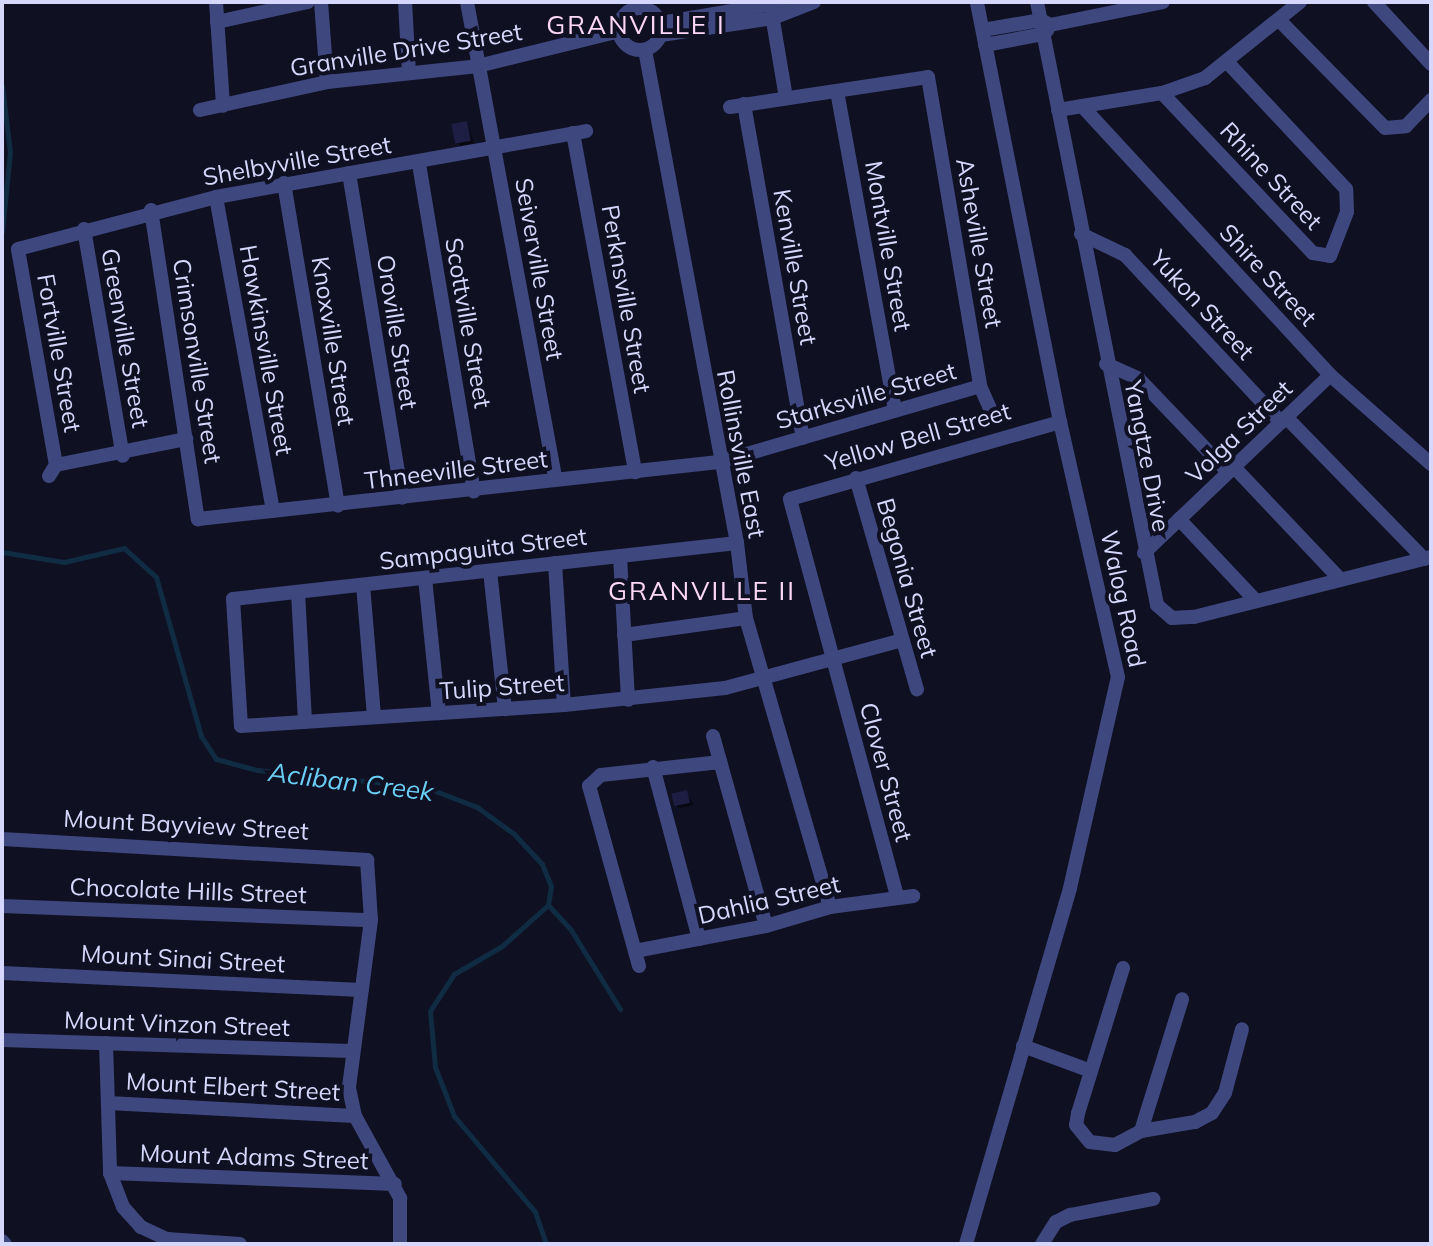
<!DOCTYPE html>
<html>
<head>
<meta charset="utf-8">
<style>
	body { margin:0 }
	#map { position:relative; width:1433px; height:1246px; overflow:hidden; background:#101023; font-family:Mulish,sans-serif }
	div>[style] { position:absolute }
	.shadow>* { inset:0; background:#0007 }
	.stream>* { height:5px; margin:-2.5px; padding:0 2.5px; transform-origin:2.5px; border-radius:2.5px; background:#0f2c43 }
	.building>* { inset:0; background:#1e1d43; transform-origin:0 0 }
	.minor>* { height:14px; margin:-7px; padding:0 7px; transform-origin:7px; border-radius:7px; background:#3e487f }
	.minor>.ring { margin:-7px; padding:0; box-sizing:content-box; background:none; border:14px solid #3e487f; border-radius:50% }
	span { translate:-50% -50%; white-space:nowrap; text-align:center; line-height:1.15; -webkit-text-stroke:8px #101023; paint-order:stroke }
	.street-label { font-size:24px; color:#d5d8fc }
	.neighbourhood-label { font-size:26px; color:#fcd7f6; letter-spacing:2px }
	.water-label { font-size:26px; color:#6acff5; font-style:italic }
	.frame { position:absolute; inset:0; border:4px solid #d5d8fc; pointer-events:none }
</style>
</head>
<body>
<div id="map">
	<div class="shadow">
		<div style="clip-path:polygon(467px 123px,474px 143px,461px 146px,456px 143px)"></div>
		<div style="clip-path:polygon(686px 792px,694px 805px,681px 808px,676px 806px)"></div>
	</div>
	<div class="stream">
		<div style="left:2px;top:86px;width:66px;rotate:83.1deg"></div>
		<div style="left:10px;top:152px;width:80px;rotate:95.7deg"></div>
		<div style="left:2px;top:552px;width:63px;rotate:9.2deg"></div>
		<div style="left:64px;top:562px;width:62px;rotate:-13.1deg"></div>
		<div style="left:124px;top:548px;width:43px;rotate:42.2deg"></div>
		<div style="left:156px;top:577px;width:165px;rotate:74.2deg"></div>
		<div style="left:201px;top:736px;width:27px;rotate:57deg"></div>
		<div style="left:216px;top:759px;width:42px;rotate:15deg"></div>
		<div style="left:257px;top:770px;width:169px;rotate:5.8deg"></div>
		<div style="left:425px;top:787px;width:56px;rotate:21deg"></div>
		<div style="left:477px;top:807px;width:46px;rotate:36.1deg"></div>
		<div style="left:514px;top:834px;width:41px;rotate:47deg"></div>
		<div style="left:542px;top:864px;width:24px;rotate:68deg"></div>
		<div style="left:551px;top:886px;width:19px;rotate:99deg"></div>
		<div style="left:548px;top:905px;width:62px;rotate:138.3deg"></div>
		<div style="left:502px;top:946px;width:56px;rotate:149.7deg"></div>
		<div style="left:454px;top:974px;width:44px;rotate:123deg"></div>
		<div style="left:430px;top:1011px;width:56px;rotate:84.9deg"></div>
		<div style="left:435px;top:1067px;width:53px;rotate:68.8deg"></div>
		<div style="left:454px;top:1116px;width:126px;rotate:49.8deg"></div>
		<div style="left:535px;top:1212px;width:34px;rotate:71deg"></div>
		<div style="left:548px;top:905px;width:34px;rotate:47deg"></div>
		<div style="left:571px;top:930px;width:93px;rotate:58.2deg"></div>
	</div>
	<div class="building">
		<div style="left:467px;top:121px;width:20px;height:16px;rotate:79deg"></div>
		<div style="left:687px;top:790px;width:13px;height:16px;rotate:77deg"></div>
	</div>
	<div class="minor">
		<div style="left:216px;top:2px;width:104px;rotate:86.1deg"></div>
		<div style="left:321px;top:2px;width:80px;rotate:85.7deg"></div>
		<div style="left:405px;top:2px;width:71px;rotate:86.8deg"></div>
		<div style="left:467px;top:2px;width:485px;rotate:79.5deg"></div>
		<div style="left:1037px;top:2px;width:615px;rotate:78.74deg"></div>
		<div style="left:1157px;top:605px;width:20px;rotate:41deg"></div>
		<div style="left:1172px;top:618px;width:22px;rotate:-3deg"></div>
		<div style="left:1194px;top:617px;width:244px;rotate:-14.2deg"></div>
		<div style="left:1374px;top:2px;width:84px;rotate:47.4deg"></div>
		<div class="ring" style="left:619px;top:8px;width:28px;height:28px"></div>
		<div style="left:771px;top:9px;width:90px;rotate:80.4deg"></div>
		<div style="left:217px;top:22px;width:93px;rotate:-12.4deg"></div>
		<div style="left:1281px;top:22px;width:148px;rotate:45.5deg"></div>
		<div style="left:1385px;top:128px;width:21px;rotate:-5deg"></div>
		<div style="left:1406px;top:126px;width:36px;rotate:-46deg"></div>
		<div style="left:661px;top:23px;width:125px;rotate:-9.7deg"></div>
		<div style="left:983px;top:30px;width:59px;rotate:-9.8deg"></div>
		<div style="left:1041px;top:20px;width:10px;rotate:29deg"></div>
		<div style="left:1050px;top:25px;width:115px;rotate:-11.5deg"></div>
		<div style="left:661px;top:35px;width:113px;rotate:-8.6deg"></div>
		<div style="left:773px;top:18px;width:44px;rotate:-21.3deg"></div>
		<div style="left:985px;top:45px;width:60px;rotate:-10.6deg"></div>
		<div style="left:1044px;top:34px;width:6px;rotate:-51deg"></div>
		<div style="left:645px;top:50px;width:502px;rotate:79.43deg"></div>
		<div style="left:737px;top:543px;width:76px;rotate:83.2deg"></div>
		<div style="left:746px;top:618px;width:301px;rotate:73.8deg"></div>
		<div style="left:837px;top:91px;width:324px;rotate:79.7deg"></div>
		<div style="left:1162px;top:93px;width:220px;rotate:46.7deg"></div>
		<div style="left:1313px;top:253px;width:17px;rotate:10deg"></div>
		<div style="left:1330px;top:256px;width:47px;rotate:-68.9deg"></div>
		<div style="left:1347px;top:212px;width:23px;rotate:-92deg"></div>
		<div style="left:1346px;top:189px;width:171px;rotate:-133.1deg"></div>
		<div style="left:744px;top:104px;width:339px;rotate:80deg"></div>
		<div style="left:1082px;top:106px;width:366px;rotate:47.3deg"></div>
		<div style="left:1330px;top:375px;width:135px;rotate:41.4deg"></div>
		<div style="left:730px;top:107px;width:200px;rotate:-8.6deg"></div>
		<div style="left:928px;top:77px;width:313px;rotate:80.4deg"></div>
		<div style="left:980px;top:386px;width:30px;rotate:66deg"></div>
		<div style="left:200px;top:110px;width:130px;rotate:-12.4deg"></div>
		<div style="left:327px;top:82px;width:152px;rotate:-6deg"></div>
		<div style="left:478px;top:66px;width:145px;rotate:-13.9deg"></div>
		<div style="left:1058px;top:110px;width:105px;rotate:-9.3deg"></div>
		<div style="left:1162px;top:93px;width:46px;rotate:-19.2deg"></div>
		<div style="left:1205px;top:78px;width:122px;rotate:-38.7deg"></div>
		<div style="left:573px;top:133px;width:345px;rotate:79.6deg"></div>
		<div style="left:419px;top:164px;width:332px;rotate:80.5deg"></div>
		<div style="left:349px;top:173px;width:329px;rotate:80.7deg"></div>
		<div style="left:284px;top:183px;width:327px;rotate:80.5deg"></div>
		<div style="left:216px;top:197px;width:319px;rotate:79.7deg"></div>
		<div style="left:151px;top:210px;width:313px;rotate:81.4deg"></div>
		<div style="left:198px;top:519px;width:524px;rotate:-6.24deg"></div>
		<div style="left:719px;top:462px;width:272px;rotate:-16.2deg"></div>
		<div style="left:84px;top:229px;width:230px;rotate:80.3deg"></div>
		<div style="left:1081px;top:234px;width:49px;rotate:25.5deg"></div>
		<div style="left:1125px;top:255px;width:229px;rotate:47deg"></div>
		<div style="left:1106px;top:364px;width:36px;rotate:24deg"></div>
		<div style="left:1139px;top:379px;width:129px;rotate:46.3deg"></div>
		<div style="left:1286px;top:417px;width:198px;rotate:45.8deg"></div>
		<div style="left:56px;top:465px;width:219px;rotate:-100deg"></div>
		<div style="left:18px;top:249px;width:205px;rotate:-14.7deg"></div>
		<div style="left:216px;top:197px;width:376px;rotate:-10.1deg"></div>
		<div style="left:1234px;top:467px;width:154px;rotate:46.6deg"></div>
		<div style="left:49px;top:476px;width:13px;rotate:-58deg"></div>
		<div style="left:56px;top:465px;width:133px;rotate:-11.3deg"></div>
		<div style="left:856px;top:478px;width:220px;rotate:73.9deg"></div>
		<div style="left:1179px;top:519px;width:112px;rotate:46.8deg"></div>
		<div style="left:737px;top:543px;width:507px;rotate:173.66deg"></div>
		<div style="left:233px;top:599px;width:127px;rotate:86.4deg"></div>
		<div style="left:241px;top:726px;width:324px;rotate:-3.7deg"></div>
		<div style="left:564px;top:705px;width:162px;rotate:-6deg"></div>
		<div style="left:725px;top:688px;width:180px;rotate:-15.1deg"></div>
		<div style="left:1144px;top:553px;width:257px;rotate:-43.7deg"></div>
		<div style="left:620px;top:556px;width:144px;rotate:86.8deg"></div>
		<div style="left:555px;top:563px;width:142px;rotate:86.4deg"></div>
		<div style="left:490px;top:571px;width:139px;rotate:83.8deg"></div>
		<div style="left:425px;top:578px;width:136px;rotate:84.1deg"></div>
		<div style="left:363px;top:585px;width:132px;rotate:85.2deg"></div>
		<div style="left:298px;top:592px;width:130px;rotate:86.9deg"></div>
		<div style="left:624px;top:635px;width:123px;rotate:-7.9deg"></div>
		<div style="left:713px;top:736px;width:197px;rotate:74.4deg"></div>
		<div style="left:653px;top:767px;width:178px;rotate:75deg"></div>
		<div style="left:2px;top:839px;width:366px;rotate:3.3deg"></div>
		<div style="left:367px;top:860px;width:60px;rotate:86.2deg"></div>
		<div style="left:371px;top:920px;width:169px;rotate:97.5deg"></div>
		<div style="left:349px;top:1088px;width:29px;rotate:78deg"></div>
		<div style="left:355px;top:1116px;width:94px;rotate:61.2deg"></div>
		<div style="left:400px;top:1198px;width:46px;rotate:90deg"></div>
		<div style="left:897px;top:896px;width:411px;rotate:-105.1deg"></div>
		<div style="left:790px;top:499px;width:281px;rotate:-15.9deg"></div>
		<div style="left:2px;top:906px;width:369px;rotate:2.2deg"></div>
		<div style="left:635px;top:951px;width:133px;rotate:-10.8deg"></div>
		<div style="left:766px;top:926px;width:67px;rotate:-16.5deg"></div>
		<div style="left:830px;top:907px;width:84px;rotate:-7.5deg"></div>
		<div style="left:639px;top:966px;width:187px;rotate:-105.5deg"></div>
		<div style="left:589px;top:786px;width:16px;rotate:-43deg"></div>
		<div style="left:601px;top:775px;width:120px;rotate:-6.2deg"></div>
		<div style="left:1123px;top:968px;width:152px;rotate:107.2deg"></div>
		<div style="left:1078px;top:1113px;width:12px;rotate:99deg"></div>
		<div style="left:1076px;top:1125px;width:22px;rotate:51deg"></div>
		<div style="left:1090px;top:1142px;width:25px;rotate:7deg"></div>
		<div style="left:1115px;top:1145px;width:30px;rotate:-28deg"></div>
		<div style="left:1141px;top:1131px;width:55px;rotate:-9.5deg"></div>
		<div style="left:1195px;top:1122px;width:19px;rotate:-28deg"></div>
		<div style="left:1212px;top:1113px;width:24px;rotate:-57deg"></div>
		<div style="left:1225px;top:1093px;width:66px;rotate:-75.1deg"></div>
		<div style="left:2px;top:973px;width:360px;rotate:2.7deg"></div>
		<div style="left:2px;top:1040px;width:349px;rotate:1.8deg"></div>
		<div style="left:106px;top:1043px;width:130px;rotate:88.2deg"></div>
		<div style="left:110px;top:1173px;width:36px;rotate:69deg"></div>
		<div style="left:123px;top:1207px;width:27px;rotate:48deg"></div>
		<div style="left:141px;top:1227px;width:29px;rotate:25deg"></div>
		<div style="left:167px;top:1239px;width:73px;rotate:3.9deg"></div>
		<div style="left:1023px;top:1046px;width:72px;rotate:20.2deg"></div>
		<div style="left:108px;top:1103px;width:247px;rotate:3deg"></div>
		<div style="left:1141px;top:1131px;width:138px;rotate:-72.7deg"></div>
		<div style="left:110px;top:1173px;width:285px;rotate:2.2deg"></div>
		<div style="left:2px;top:1241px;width:4px;rotate:45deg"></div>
		<div style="left:966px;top:1244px;width:371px;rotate:-73.7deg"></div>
		<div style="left:1070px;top:888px;width:216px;rotate:-77.2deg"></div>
		<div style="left:1118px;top:677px;width:262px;rotate:-102.8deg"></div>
		<div style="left:1060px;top:422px;width:428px;rotate:-101.2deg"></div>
		<div style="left:1042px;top:1244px;width:26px;rotate:-58deg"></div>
		<div style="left:1056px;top:1222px;width:16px;rotate:-27deg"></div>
		<div style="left:1070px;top:1215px;width:85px;rotate:-10.9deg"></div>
	</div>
	<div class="street-label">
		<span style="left:406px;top:50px;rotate:-9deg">Granville Drive Street</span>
		<span style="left:297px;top:161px;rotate:-10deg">Shelbyville Street</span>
		<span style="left:1271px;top:176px;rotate:47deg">Rhine Street</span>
		<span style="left:979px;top:243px;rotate:80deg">Asheville Street</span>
		<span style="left:888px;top:246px;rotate:80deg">Montville Street</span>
		<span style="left:795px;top:267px;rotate:80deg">Kenville Street</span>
		<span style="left:539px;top:269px;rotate:80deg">Seiverville Street</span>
		<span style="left:1268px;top:275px;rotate:47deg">Shire Street</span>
		<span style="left:626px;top:299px;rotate:80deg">Perknsville Street</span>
		<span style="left:1202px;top:305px;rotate:47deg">Yukon Street</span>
		<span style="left:468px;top:323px;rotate:80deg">Scottville Street</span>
		<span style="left:397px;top:332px;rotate:81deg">Oroville Street</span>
		<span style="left:125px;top:338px;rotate:80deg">Greenville Street</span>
		<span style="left:333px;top:341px;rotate:81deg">Knoxville Street</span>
		<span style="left:266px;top:350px;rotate:80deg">Hawkinsville Street</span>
		<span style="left:59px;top:353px;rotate:80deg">Fortville Street</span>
		<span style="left:197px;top:361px;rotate:81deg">Crimsonville Street</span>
		<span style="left:866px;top:396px;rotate:-16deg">Starksville Street</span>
		<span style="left:1239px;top:432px;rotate:-44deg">Volga Street</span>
		<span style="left:918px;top:437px;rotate:-16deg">Yellow Bell Street</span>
		<span style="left:741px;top:454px;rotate:79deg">Rollinsville East</span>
		<span style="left:1147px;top:456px;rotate:79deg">Yangtze Drive</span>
		<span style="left:456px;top:470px;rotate:-7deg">Thneeville Street</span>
		<span style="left:483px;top:549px;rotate:-7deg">Sampaguita Street</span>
		<span style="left:907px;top:578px;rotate:74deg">Begonia Street</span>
		<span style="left:1123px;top:599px;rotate:78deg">Walog Road</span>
		<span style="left:502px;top:687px;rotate:-4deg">Tulip Street</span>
		<span style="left:886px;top:772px;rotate:75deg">Clover Street</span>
		<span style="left:186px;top:825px;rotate:3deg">Mount Bayview Street</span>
		<span style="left:188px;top:891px;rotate:2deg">Chocolate Hills Street</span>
		<span style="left:769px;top:900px;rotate:-13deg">Dahlia Street</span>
		<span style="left:183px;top:959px;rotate:3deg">Mount Sinai Street</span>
		<span style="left:177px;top:1024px;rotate:2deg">Mount Vinzon Street</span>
		<span style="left:233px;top:1087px;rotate:3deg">Mount Elbert Street</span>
		<span style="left:254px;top:1157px;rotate:2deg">Mount Adams Street</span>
	</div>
	<div class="neighbourhood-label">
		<span style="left:636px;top:25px">GRANVILLE I</span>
		<span style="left:702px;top:591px">GRANVILLE II</span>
	</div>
	<div class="water-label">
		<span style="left:351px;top:782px;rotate:7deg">Acliban Creek</span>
	</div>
	<div class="frame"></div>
</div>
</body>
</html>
